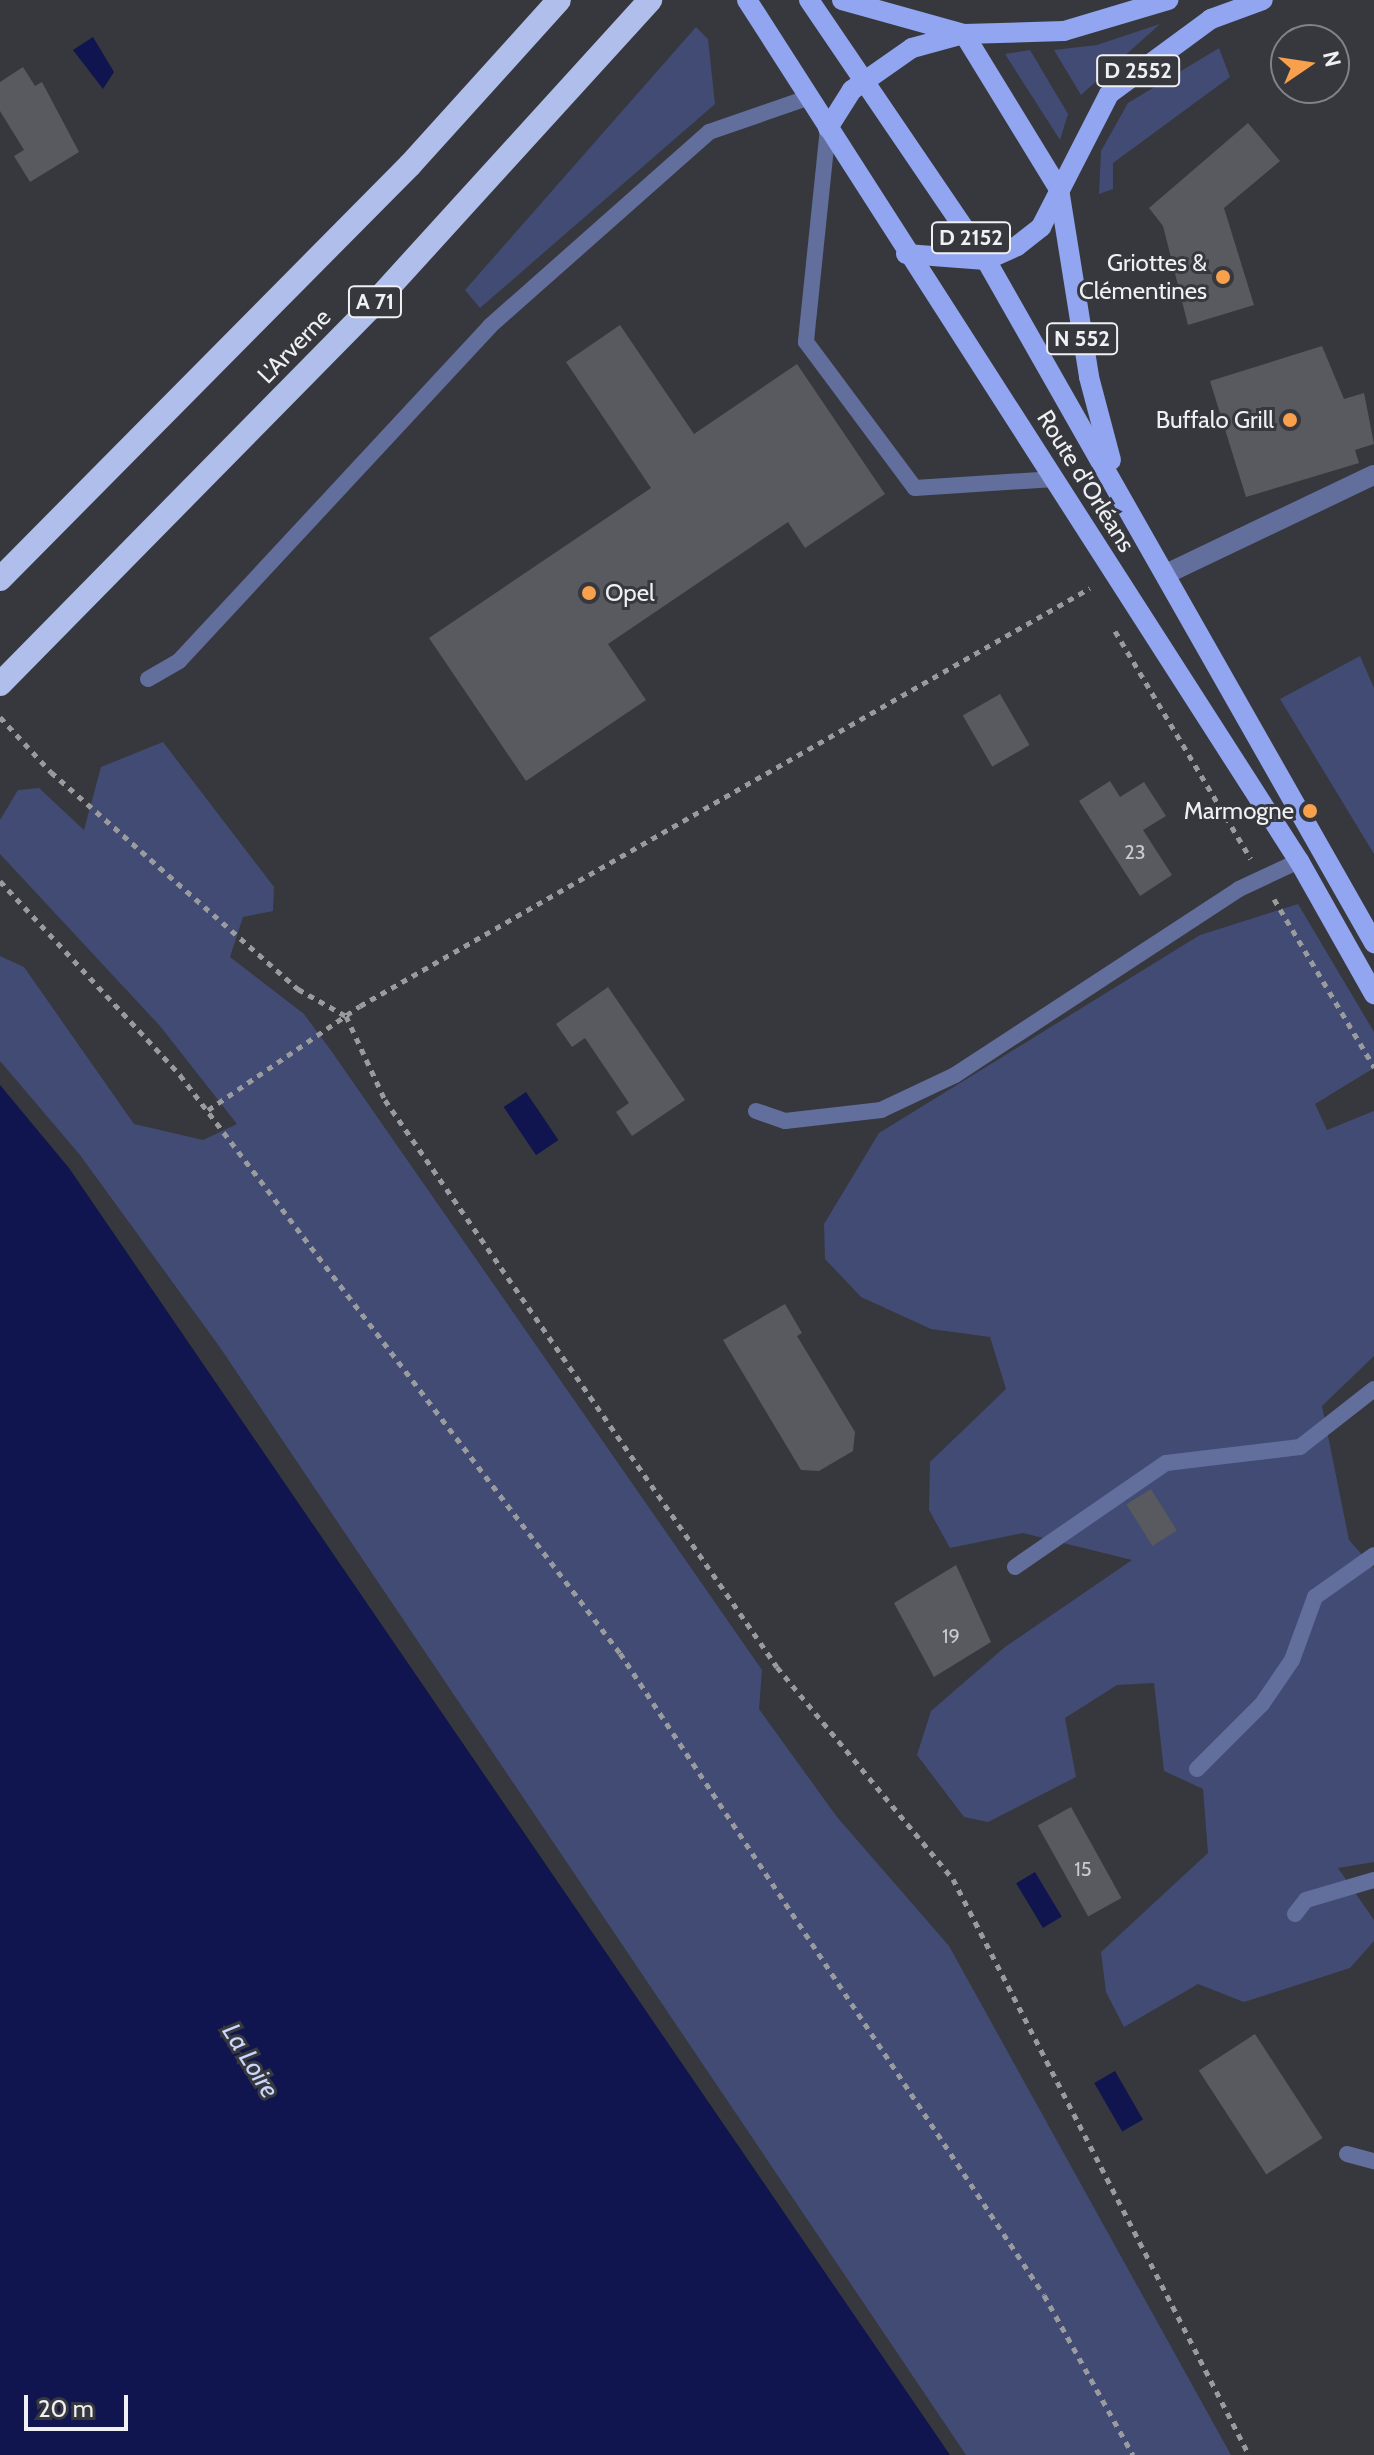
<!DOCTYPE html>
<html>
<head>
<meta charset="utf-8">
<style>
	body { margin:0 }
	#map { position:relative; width:1374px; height:2455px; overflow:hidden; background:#36383d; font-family:Cabin,sans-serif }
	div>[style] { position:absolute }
	.green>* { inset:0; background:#414b74 }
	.water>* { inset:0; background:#11154f; transform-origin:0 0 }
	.building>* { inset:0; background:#585a5f; transform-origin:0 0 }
	.path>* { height:5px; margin-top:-2.5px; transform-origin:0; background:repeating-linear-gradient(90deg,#9a9b9f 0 6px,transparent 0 12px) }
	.service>* { height:16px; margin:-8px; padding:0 8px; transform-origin:8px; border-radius:8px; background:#626f9d }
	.minor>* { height:20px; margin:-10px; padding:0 10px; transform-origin:10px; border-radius:10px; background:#626f9d }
	.primary>* { height:20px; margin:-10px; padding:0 10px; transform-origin:10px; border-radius:10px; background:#91a5f0 }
	.motorway>* { height:24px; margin:-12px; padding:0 12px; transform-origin:12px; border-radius:12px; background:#b0beeb }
	.dots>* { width:22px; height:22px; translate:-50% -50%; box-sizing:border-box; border:4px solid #36383d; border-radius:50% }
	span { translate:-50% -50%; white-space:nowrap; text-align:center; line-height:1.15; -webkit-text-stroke:6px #36383d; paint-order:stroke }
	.number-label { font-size:20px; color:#c9cace }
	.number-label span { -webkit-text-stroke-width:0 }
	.shield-label span { padding:2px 6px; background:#36383d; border:2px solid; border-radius:6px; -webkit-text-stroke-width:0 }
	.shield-label { font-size:22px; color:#eff0f3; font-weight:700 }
	.poi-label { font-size:24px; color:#eff0f3 }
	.right { translate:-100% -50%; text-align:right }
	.left { translate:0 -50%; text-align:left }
	.street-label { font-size:24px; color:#eff0f3 }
	.water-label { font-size:26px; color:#cbd6fc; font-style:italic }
	.north { position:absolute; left:1270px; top:24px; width:80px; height:80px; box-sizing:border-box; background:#36383d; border:2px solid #808286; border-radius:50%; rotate:77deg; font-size:22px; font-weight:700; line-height:32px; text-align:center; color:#eff0f3 }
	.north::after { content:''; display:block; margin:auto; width:28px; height:36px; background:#f8a04b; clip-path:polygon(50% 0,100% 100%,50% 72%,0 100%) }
	.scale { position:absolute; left:24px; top:2395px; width:104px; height:36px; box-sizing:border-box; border:4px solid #eff0f3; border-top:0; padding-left:10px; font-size:24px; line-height:28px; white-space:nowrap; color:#eff0f3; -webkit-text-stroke:6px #36383d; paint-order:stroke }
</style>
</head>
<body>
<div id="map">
	<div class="green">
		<div style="clip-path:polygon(1160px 24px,1081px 95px,1054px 50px,1097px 45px)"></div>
		<div style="clip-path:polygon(696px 27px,708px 39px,715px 104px,480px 308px,465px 290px)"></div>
		<div style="clip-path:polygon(1219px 48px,1230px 77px,1113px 163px,1113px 189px,1099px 194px,1101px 151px,1128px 103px)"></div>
		<div style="clip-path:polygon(1030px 50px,1068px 114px,1060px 140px,1005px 54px)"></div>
		<div style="clip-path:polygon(1360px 656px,1374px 688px,1374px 854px,1280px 699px)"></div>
		<div style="clip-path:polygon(163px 742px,274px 887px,273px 911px,243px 917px,230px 957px,304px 1014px,332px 1052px,762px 1670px,759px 1709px,837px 1817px,949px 1946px,1231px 2455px,966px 2455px,219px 1346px,80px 1155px,0 1061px,0 956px,24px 967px,134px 1124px,203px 1140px,237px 1124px,160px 1026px,0 854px,0 820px,18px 790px,39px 788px,84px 830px,101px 767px)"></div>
		<div style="clip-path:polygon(1298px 904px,1374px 1032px,1374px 1068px,1315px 1104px,1327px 1130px,1374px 1111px,1374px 1356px,1322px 1406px,1349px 1540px,1374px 1568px,1374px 1862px,1338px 1868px,1374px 1920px,1374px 1941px,1350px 1968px,1244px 2002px,1198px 1984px,1124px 2027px,1106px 1992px,1101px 1952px,1208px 1853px,1203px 1789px,1164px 1771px,1154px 1683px,1117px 1685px,1065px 1718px,1076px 1777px,988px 1822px,964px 1817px,917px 1755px,931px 1711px,1005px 1647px,1132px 1560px,1023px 1533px,950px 1548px,929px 1510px,930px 1462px,1006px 1389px,990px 1337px,931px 1329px,861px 1297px,825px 1259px,824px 1224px,879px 1133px,1200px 935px)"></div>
	</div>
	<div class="water">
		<div style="clip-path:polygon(93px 37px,114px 72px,103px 89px,73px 50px)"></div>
		<div style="clip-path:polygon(0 1085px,69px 1168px,950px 2455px,0 2455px)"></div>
		<div style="left:526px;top:1092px;width:58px;height:27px;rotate:56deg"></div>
		<div style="left:1035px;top:1872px;width:52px;height:22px;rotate:59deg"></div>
		<div style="left:1115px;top:2071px;width:56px;height:24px;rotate:60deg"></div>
	</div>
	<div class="building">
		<div style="clip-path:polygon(23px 67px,35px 86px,42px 82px,79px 152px,30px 182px,14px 156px,24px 150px,0 111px,0 82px)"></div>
		<div style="clip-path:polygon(1248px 123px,1280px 161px,1224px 208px,1254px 305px,1188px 325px,1163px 226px,1149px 208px)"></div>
		<div style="clip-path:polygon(620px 325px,694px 434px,797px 364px,885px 494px,805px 548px,788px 522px,608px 644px,646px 700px,526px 781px,429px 638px,651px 488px,566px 362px)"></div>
		<div style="clip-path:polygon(1322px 346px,1344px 399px,1364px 393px,1374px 444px,1355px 450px,1359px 463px,1246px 497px,1210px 381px)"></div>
		<div style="left:1000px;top:694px;width:59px;height:43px;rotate:60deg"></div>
		<div style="clip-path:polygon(1110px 781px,1120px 797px,1144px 782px,1166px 816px,1143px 830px,1172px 875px,1140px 896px,1079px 801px)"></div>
		<div style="clip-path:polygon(608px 987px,685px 1100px,632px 1136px,616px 1112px,629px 1103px,585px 1038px,572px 1047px,556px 1024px)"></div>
		<div style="clip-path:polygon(785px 1304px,802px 1333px,797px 1336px,855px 1432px,853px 1451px,819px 1471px,801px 1470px,723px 1340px)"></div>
		<div style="left:1151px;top:1489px;width:49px;height:29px;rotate:58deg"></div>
		<div style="clip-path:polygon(956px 1565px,991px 1642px,934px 1677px,894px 1603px)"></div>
		<div style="left:1071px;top:1807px;width:104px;height:38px;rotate:61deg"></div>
		<div style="left:1255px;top:2034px;width:124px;height:67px;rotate:57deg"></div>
	</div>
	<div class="path">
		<div style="left:1115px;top:631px;width:265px;rotate:59.2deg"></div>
		<div style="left:0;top:717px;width:75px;rotate:47.2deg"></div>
		<div style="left:51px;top:772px;width:329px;rotate:41.3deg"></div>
		<div style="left:298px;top:989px;width:55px;rotate:29.4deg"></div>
		<div style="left:346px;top:1016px;width:93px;rotate:65.1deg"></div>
		<div style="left:385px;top:1100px;width:689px;rotate:55.34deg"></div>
		<div style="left:777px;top:1667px;width:276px;rotate:50.3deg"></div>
		<div style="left:953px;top:1879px;width:648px;rotate:62.8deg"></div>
		<div style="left:0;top:881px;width:265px;rotate:47.1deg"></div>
		<div style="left:180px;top:1075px;width:726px;rotate:52.72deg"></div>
		<div style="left:620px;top:1653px;width:769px;rotate:56.56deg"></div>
		<div style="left:1044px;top:2295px;width:183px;rotate:60.9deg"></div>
		<div style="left:1274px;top:899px;width:196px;rotate:59.2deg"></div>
		<div style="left:208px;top:1110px;width:184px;rotate:-34.4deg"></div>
		<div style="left:360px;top:1006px;width:841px;rotate:-29.8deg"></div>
	</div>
	<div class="service">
		<div style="left:828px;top:128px;width:215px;rotate:95.9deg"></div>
		<div style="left:806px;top:342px;width:182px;rotate:53.3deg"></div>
		<div style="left:915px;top:488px;width:140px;rotate:-3.7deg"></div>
		<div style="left:148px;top:679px;width:36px;rotate:-30deg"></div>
		<div style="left:179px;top:661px;width:457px;rotate:-47.1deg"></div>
		<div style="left:490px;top:326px;width:293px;rotate:-41.5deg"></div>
		<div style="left:709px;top:132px;width:107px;rotate:-19.1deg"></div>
		<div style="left:756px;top:1111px;width:31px;rotate:19deg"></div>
		<div style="left:785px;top:1121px;width:97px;rotate:-6.5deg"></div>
		<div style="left:881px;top:1110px;width:82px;rotate:-25.3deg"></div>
		<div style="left:955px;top:1075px;width:339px;rotate:-33.2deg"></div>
		<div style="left:1239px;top:889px;width:66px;rotate:-25deg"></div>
		<div style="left:1015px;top:1567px;width:183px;rotate:-34.6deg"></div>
		<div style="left:1166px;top:1463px;width:135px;rotate:-6.8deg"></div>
		<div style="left:1300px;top:1447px;width:94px;rotate:-38.1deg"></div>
		<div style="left:1197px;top:1769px;width:92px;rotate:-45deg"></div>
		<div style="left:1262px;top:1704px;width:53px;rotate:-55.7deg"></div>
		<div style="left:1292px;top:1660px;width:67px;rotate:-69.9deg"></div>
		<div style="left:1315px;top:1597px;width:72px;rotate:-35.4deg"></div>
		<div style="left:1295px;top:1914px;width:18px;rotate:-52deg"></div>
		<div style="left:1306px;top:1900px;width:71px;rotate:-16.4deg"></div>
		<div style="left:1347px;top:2154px;width:28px;rotate:15deg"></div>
	</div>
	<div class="minor">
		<div style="left:1166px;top:574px;width:230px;rotate:-25.5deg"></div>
	</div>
	<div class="primary">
		<div style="left:747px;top:0;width:1023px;rotate:57.34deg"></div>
		<div style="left:1299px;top:861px;width:153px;rotate:60.6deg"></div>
		<div style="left:809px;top:0;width:315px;rotate:55.8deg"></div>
		<div style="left:986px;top:260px;width:786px;rotate:60.4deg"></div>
		<div style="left:842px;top:0;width:127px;rotate:15.6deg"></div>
		<div style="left:964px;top:34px;width:182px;rotate:58.5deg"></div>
		<div style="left:1059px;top:189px;width:190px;rotate:80.9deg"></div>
		<div style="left:1089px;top:377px;width:86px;rotate:75.2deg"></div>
		<div style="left:828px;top:128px;width:45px;rotate:-57.7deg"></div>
		<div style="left:852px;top:90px;width:73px;rotate:-35deg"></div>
		<div style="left:912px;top:48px;width:54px;rotate:-15.1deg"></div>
		<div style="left:964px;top:34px;width:100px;rotate:-1.7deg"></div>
		<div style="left:1064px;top:31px;width:109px;rotate:-16.6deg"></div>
		<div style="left:906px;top:254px;width:80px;rotate:4.3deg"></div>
		<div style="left:986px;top:260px;width:34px;rotate:-24deg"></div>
		<div style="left:1017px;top:246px;width:31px;rotate:-38deg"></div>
		<div style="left:1041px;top:227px;width:149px;rotate:-62.9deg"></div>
		<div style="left:1109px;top:94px;width:127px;rotate:-36.3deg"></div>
		<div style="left:1211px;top:19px;width:55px;rotate:-20.1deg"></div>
	</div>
	<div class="motorway">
		<div style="left:0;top:579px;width:583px;rotate:-45.28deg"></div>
		<div style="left:410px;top:165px;width:222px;rotate:-47.9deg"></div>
		<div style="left:0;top:684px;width:526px;rotate:-45.46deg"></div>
		<div style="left:369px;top:309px;width:418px;rotate:-47.7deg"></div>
	</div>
	<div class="dots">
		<div style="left:1223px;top:277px;background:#f8a04b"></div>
		<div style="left:1290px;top:420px;background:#f8a04b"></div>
		<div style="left:589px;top:593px;background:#f8a04b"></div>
		<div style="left:1310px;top:811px;background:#f8a04b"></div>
	</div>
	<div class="number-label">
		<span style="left:1135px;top:852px">23</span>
		<span style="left:951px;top:1636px">19</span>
		<span style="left:1083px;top:1869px">15</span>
	</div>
	<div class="shield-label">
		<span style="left:1138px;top:71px">D 2552</span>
		<span style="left:971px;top:238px">D 2152</span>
		<span style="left:375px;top:302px">A 71</span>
		<span style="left:1082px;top:339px">N 552</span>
	</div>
	<div class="poi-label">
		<span class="right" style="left:1207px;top:277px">Griottes &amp;<br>Clémentines</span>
		<span class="right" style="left:1274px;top:420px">Buffalo Grill</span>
		<span class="left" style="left:605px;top:593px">Opel</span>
		<span class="right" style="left:1294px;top:811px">Marmogne</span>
	</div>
	<div class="street-label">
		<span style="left:294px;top:346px;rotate:-46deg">L'Arverne</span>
		<span style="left:1086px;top:481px;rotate:58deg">Route d'Orléans</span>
	</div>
	<div class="water-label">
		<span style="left:250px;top:2061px;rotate:58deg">La Loire</span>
	</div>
	<div class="north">N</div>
	<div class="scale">20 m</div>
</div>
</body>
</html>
